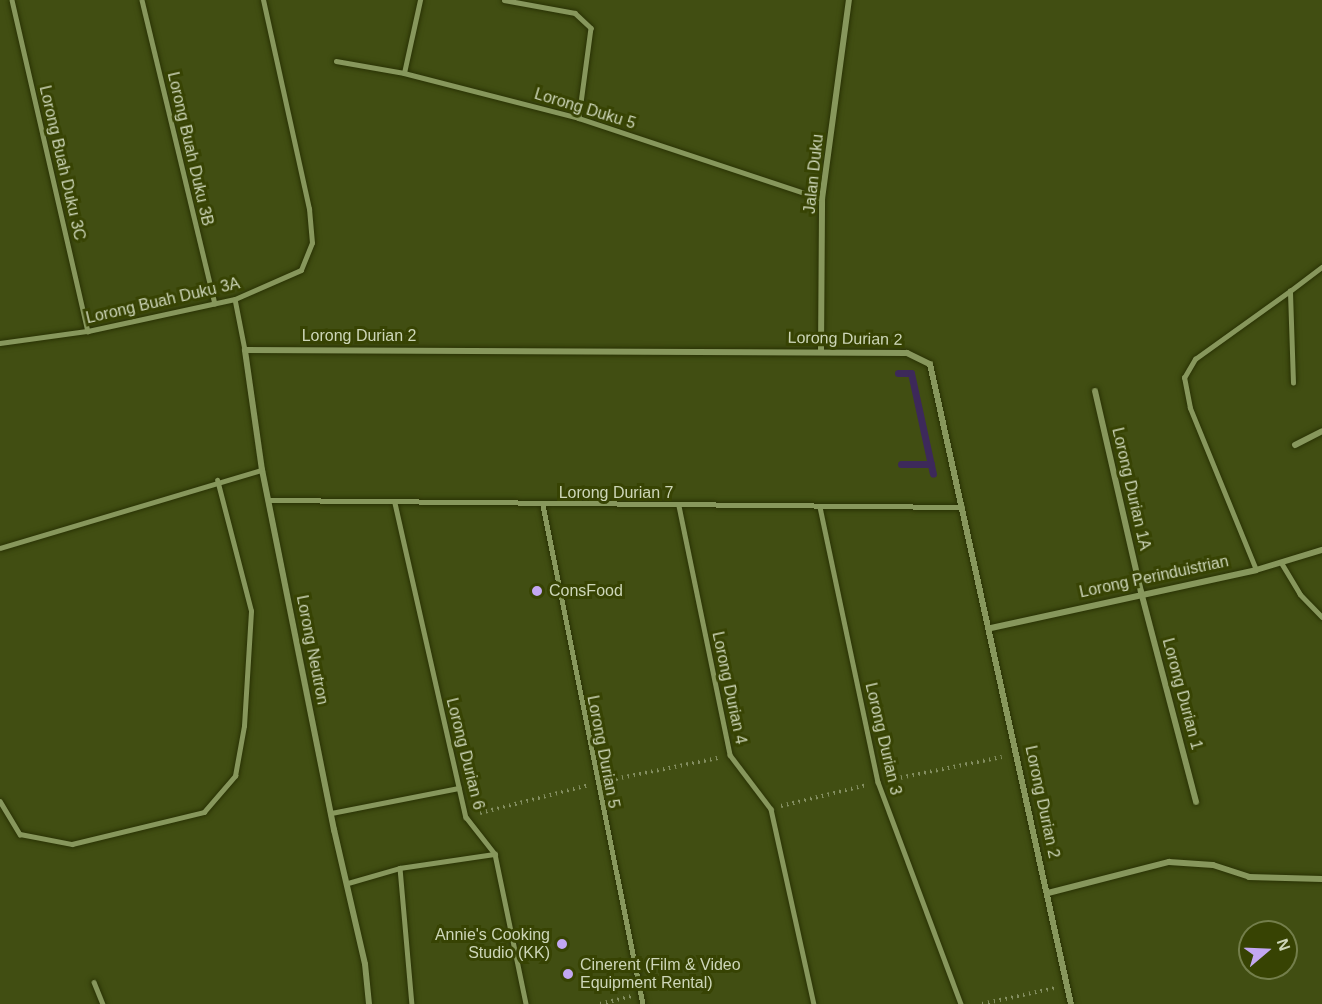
<!DOCTYPE html>
<html>
<head>
<meta charset="utf-8">
<style>
	body { margin:0 }
	#map { position:relative; width:1322px; height:1004px; overflow:hidden; background:#414e12; font-family:Helvetica,sans-serif }
	div>[style] { position:absolute }
	.stream>* { height:7px; margin:-3.5px; padding:0 3.5px; transform-origin:3.5px; border-radius:3.5px; background:#3d295a }
	.path>* { height:4px; margin-top:-2px; transform-origin:0; background:repeating-linear-gradient(90deg,#838e60 0 1.5px,transparent 0 6px) }
	.roads { filter:drop-shadow(0 0 2px #293204) drop-shadow(0 0 2px #293204) }
	.lane>* { height:4.5px; margin:-2.25px; padding:0 2.25px; transform-origin:2.25px; border-radius:2.25px; background:#87975c }
	.street>* { height:6px; margin:-3px; padding:0 3px; transform-origin:3px; border-radius:3px; background:#87975c }
	.dots>* { width:16px; height:16px; translate:-50% -50%; box-sizing:border-box; border:3px solid #374303; border-radius:50% }
	span { translate:-50% -50%; white-space:nowrap; text-align:center; line-height:1.15; -webkit-text-stroke:6px #374303; paint-order:stroke }
	.street-label { font-size:16px; color:#cdd6b8 }
	.poi-label { font-size:16px; color:#cdd6b8 }
	.left { translate:0 -50%; text-align:left }
	.right { translate:-100% -50%; text-align:right }
	.north { position:absolute; left:1238px; top:920px; width:60px; height:60px; box-sizing:border-box; background:#374303; border:2px solid #737e4b; border-radius:50%; rotate:71deg; font-size:16px; font-weight:700; line-height:24px; text-align:center; color:#cdd6b8 }
	.north::after { content:''; display:block; margin:auto; width:21px; height:27px; background:#c3a7f2; clip-path:polygon(50% 0,100% 100%,50% 72%,0 100%) }
</style>
</head>
<body>
<div id="map">
	<div class="stream">
		<div style="left:898px;top:373px;width:13px"></div>
		<div style="left:911px;top:373px;width:103px;rotate:77.7deg"></div>
		<div style="left:901px;top:464px;width:30px"></div>
	</div>
	<div class="path">
		<div style="left:610px;top:780px;width:110px;rotate:-11.5deg"></div>
		<div style="left:889px;top:780px;width:115px;rotate:-11.5deg"></div>
		<div style="left:781px;top:806px;width:89px;rotate:-13.7deg"></div>
		<div style="left:480px;top:813px;width:113px;rotate:-14.4deg"></div>
		<div style="left:600px;top:1004px;width:32px;rotate:-14deg"></div>
		<div style="left:982px;top:1004px;width:75px;rotate:-12.4deg"></div>
	</div>
	<div class="roads">
		<div class="lane">
			<div style="left:12px;top:0;width:340px;rotate:77.1deg"></div>
			<div style="left:142px;top:0;width:312px;rotate:76.5deg"></div>
			<div style="left:504px;top:0;width:72px;rotate:10.4deg"></div>
			<div style="left:575px;top:13px;width:22px;rotate:43deg"></div>
			<div style="left:591px;top:28px;width:91px;rotate:97.6deg"></div>
			<div style="left:336px;top:61px;width:69px;rotate:10deg"></div>
			<div style="left:404px;top:73px;width:181px;rotate:14.4deg"></div>
			<div style="left:579px;top:118px;width:256px;rotate:18.4deg"></div>
			<div style="left:404px;top:73px;width:75px;rotate:-77.6deg"></div>
			<div style="left:235px;top:299px;width:52px;rotate:78.9deg"></div>
			<div style="left:0;top:343px;width:89px;rotate:-7.8deg"></div>
			<div style="left:88px;top:331px;width:150px;rotate:-12.3deg"></div>
			<div style="left:235px;top:299px;width:72px;rotate:-23.7deg"></div>
			<div style="left:301px;top:270px;width:29px;rotate:-68deg"></div>
			<div style="left:312px;top:243px;width:34px;rotate:-95deg"></div>
			<div style="left:309px;top:209px;width:214px;rotate:-102.4deg"></div>
			<div style="left:1293px;top:383px;width:92px;rotate:-91.9deg"></div>
			<div style="left:1290px;top:291px;width:40px;rotate:-37deg"></div>
			<div style="left:270px;top:500px;width:692px;rotate:0.58deg"></div>
			<div style="left:395px;top:503px;width:322px;rotate:77.3deg"></div>
			<div style="left:466px;top:817px;width:47px;rotate:51.9deg"></div>
			<div style="left:495px;top:854px;width:153px;rotate:78.3deg"></div>
			<div style="left:543px;top:505px;width:509px;rotate:78.67deg"></div>
			<div style="left:679px;top:506px;width:254px;rotate:78.4deg"></div>
			<div style="left:730px;top:755px;width:68px;rotate:52.8deg"></div>
			<div style="left:771px;top:809px;width:200px;rotate:77.6deg"></div>
			<div style="left:820px;top:507px;width:281px;rotate:78.1deg"></div>
			<div style="left:878px;top:782px;width:237px;rotate:69.5deg"></div>
			<div style="left:0;top:548px;width:273px;rotate:-16.6deg"></div>
			<div style="left:1281px;top:562px;width:37px;rotate:59deg"></div>
			<div style="left:1300px;top:594px;width:32px;rotate:46deg"></div>
			<div style="left:1256px;top:570px;width:175px;rotate:-112.2deg"></div>
			<div style="left:1190px;top:408px;width:31px;rotate:-101deg"></div>
			<div style="left:1184px;top:378px;width:22px;rotate:-60deg"></div>
			<div style="left:1195px;top:359px;width:117px;rotate:-35.6deg"></div>
			<div style="left:0;top:801px;width:39px;rotate:59deg"></div>
			<div style="left:20px;top:834px;width:53px;rotate:10.9deg"></div>
			<div style="left:72px;top:844px;width:136px;rotate:-13.6deg"></div>
			<div style="left:204px;top:812px;width:48px;rotate:-49.3deg"></div>
			<div style="left:235px;top:776px;width:51px;rotate:-79.8deg"></div>
			<div style="left:244px;top:726px;width:115px;rotate:-86.5deg"></div>
			<div style="left:251px;top:611px;width:135px;rotate:-104.5deg"></div>
			<div style="left:331px;top:813px;width:130px;rotate:-11.1deg"></div>
			<div style="left:400px;top:868px;width:137px;rotate:85deg"></div>
			<div style="left:348px;top:883px;width:54px;rotate:-16.1deg"></div>
			<div style="left:400px;top:868px;width:96px;rotate:-8.4deg"></div>
			<div style="left:94px;top:982px;width:24px;rotate:68deg"></div>
		</div>
		<div class="street">
			<div style="left:821px;top:352px;width:153px;rotate:-89.6deg"></div>
			<div style="left:822px;top:199px;width:201px;rotate:-82.3deg"></div>
			<div style="left:1095px;top:391px;width:206px;rotate:77.1deg"></div>
			<div style="left:1141px;top:592px;width:217px;rotate:75.3deg"></div>
			<div style="left:1295px;top:445px;width:30px;rotate:-27deg"></div>
			<div style="left:991px;top:628px;width:271px;rotate:-12.3deg"></div>
			<div style="left:1256px;top:570px;width:69px;rotate:-16.9deg"></div>
			<div style="left:1048px;top:893px;width:125px;rotate:-14.4deg"></div>
			<div style="left:1169px;top:862px;width:44px;rotate:3.9deg"></div>
			<div style="left:1213px;top:865px;width:38px;rotate:18deg"></div>
			<div style="left:1249px;top:877px;width:73px;rotate:1.6deg"></div>
			<div style="left:369px;top:1004px;width:40px;rotate:-95.7deg"></div>
			<div style="left:365px;top:964px;width:138px;rotate:-103deg"></div>
			<div style="left:334px;top:830px;width:367px;rotate:-101.3deg"></div>
			<div style="left:262px;top:470px;width:121px;rotate:-98.1deg"></div>
			<div style="left:245px;top:350px;width:662px;rotate:0.26deg"></div>
			<div style="left:907px;top:353px;width:25px;rotate:26deg"></div>
			<div style="left:930px;top:364px;width:655px;rotate:77.58deg"></div>
		</div>
	</div>
	<div class="dots">
		<div style="left:537px;top:591px;background:#c3a7f2"></div>
		<div style="left:562px;top:944px;background:#c3a7f2"></div>
		<div style="left:568px;top:974px;background:#c3a7f2"></div>
	</div>
	<div class="street-label">
		<span style="left:585px;top:109px;rotate:17deg">Lorong Duku 5</span>
		<span style="left:190px;top:149px;rotate:77deg">Lorong Buah Duku 3B</span>
		<span style="left:62px;top:163px;rotate:77deg">Lorong Buah Duku 3C</span>
		<span style="left:814px;top:174px;rotate:-84deg">Jalan Duku</span>
		<span style="left:163px;top:301px;rotate:-13deg">Lorong Buah Duku 3A</span>
		<span style="left:359px;top:336px">Lorong Durian 2</span>
		<span style="left:845px;top:339px;rotate:1deg">Lorong Durian 2</span>
		<span style="left:1131px;top:489px;rotate:77deg">Lorong Durian 1A</span>
		<span style="left:616px;top:493px">Lorong Durian 7</span>
		<span style="left:1154px;top:577px;rotate:-12deg">Lorong Perinduistrian</span>
		<span style="left:312px;top:650px;rotate:79deg">Lorong Neutron</span>
		<span style="left:729px;top:688px;rotate:78deg">Lorong Durian 4</span>
		<span style="left:1182px;top:694px;rotate:75deg">Lorong Durian 1</span>
		<span style="left:883px;top:739px;rotate:77deg">Lorong Durian 3</span>
		<span style="left:603px;top:752px;rotate:79deg">Lorong Durian 5</span>
		<span style="left:465px;top:754px;rotate:76deg">Lorong Durian 6</span>
		<span style="left:1042px;top:802px;rotate:78deg">Lorong Durian 2</span>
	</div>
	<div class="poi-label">
		<span class="left" style="left:549px;top:591px">ConsFood</span>
		<span class="right" style="left:550px;top:944px">Annie's Cooking<br>Studio (KK)</span>
		<span class="left" style="left:580px;top:974px">Cinerent (Film &amp; Video<br>Equipment Rental)</span>
	</div>
	<div class="north">N</div>
</div>
</body>
</html>
